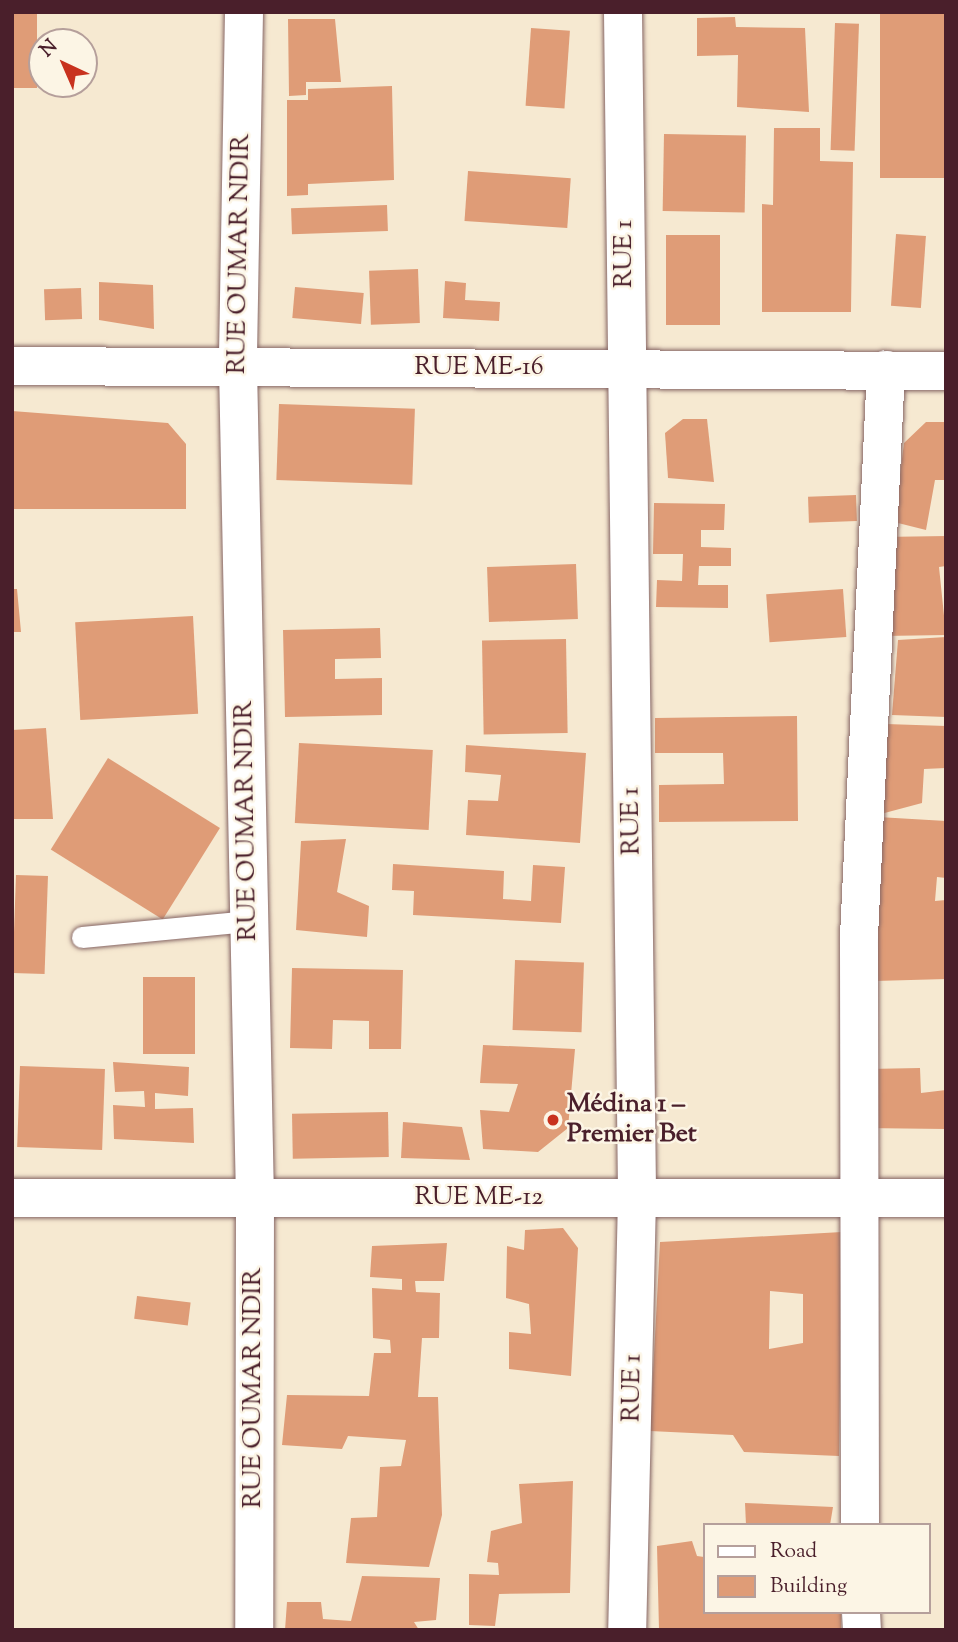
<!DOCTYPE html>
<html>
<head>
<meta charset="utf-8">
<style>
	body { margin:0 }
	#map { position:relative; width:958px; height:1642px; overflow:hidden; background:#f6e9d1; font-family:"Sorts Mill Goudy",serif }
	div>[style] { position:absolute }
	.building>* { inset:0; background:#df9c77; transform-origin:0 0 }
	.roads { filter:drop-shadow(0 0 2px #866665) drop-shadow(0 0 2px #866665) }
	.lane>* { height:21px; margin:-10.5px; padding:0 10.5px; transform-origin:10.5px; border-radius:10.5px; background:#fff }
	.street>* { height:38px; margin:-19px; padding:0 19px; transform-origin:19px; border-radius:19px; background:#fff }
	.dots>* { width:19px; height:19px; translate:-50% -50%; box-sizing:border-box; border:4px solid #fcf5e5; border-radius:50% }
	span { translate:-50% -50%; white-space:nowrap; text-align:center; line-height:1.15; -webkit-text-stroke:5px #fcf5e5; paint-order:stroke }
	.street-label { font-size:26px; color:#4a1f2b }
	.poi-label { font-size:26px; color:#4a1f2b; font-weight:700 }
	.left { translate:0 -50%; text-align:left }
	.frame { position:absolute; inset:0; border:14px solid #4a1f2b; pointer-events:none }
	.legend { position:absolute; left:703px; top:1523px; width:228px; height:91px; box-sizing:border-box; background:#fcf5e5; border:2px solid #b59f9b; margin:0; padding:9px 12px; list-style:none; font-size:21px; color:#4a1f2b }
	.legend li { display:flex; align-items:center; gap:14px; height:35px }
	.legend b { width:35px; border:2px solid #b59f9b }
	.north { position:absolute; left:28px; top:28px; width:70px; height:70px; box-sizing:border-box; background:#fcf5e5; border:2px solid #b59f9b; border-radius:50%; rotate:316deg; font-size:19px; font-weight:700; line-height:28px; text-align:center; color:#4a1f2b }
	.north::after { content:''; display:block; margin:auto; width:24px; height:32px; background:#c8321e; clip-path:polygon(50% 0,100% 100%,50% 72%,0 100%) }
</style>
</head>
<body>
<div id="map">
	<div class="building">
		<div style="left:12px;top:12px;width:25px;height:76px"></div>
		<div style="left:880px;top:12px;width:66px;height:166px"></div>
		<div style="clip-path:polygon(735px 17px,736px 27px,805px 28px,809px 112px,737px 107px,738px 55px,697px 56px,697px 18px)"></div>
		<div style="clip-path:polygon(288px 19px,335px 19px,341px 82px,306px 82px,306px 95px,289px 96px)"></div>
		<div style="left:835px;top:23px;width:24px;height:127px;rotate:2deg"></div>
		<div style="left:531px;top:28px;width:39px;height:78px;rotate:4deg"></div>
		<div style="clip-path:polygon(392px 86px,394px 180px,308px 184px,308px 195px,287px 196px,287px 100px,308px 100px,308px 89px)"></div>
		<div style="clip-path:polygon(774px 128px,820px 128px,820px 161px,853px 162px,851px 312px,762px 312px,762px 204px,773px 205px)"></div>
		<div style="left:664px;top:134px;width:82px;height:77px;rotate:1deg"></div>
		<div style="left:468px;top:171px;width:103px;height:50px;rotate:4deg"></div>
		<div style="left:387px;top:205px;width:26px;height:96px;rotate:88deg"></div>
		<div style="left:896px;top:234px;width:30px;height:72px;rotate:4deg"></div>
		<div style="left:666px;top:235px;width:54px;height:90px"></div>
		<div style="left:418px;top:269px;width:54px;height:49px;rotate:88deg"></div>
		<div style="clip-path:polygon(445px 281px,466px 283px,465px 300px,500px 302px,499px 321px,443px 318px)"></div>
		<div style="clip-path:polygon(99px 282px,153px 285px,154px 329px,99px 320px)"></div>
		<div style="left:295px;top:287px;width:69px;height:31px;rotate:5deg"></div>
		<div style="left:81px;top:288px;width:31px;height:37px;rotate:88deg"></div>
		<div style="left:279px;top:404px;width:136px;height:76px;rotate:2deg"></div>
		<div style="clip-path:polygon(12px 411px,168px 423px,186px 444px,186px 509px,12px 509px)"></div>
		<div style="clip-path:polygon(683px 419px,707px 419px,714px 482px,668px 478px,665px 433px)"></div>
		<div style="clip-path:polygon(926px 422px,946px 422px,946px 480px,935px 480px,926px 530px,894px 522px,904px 443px)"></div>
		<div style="left:856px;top:495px;width:26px;height:48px;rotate:88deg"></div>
		<div style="clip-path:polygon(654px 503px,725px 504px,724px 530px,701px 530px,701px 547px,731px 548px,731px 566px,699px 566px,698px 585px,728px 585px,728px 608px,656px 607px,657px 580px,682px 581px,683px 554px,653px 554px)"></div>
		<div style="clip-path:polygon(946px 536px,946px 566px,939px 567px,946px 635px,883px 636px,882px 537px)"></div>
		<div style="left:576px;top:564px;width:55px;height:89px;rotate:88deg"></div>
		<div style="clip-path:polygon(12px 589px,17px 589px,21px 632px,12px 632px)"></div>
		<div style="left:843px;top:589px;width:48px;height:77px;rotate:86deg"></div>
		<div style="left:193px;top:616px;width:98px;height:118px;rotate:87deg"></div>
		<div style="clip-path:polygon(380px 628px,381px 658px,335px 659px,335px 679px,382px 678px,382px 715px,285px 717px,283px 630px)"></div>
		<div style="clip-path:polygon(946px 637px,946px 717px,892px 715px,898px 640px)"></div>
		<div style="left:566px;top:639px;width:94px;height:84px;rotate:89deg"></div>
		<div style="clip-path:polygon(797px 716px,798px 821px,659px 822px,659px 785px,724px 784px,723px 753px,655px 753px,655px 718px)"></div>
		<div style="clip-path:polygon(886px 724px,946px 726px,946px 768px,924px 769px,922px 803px,877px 815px)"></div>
		<div style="clip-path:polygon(46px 728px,53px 819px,12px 819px,12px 730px)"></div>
		<div style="left:299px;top:743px;width:134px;height:80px;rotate:3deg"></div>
		<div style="clip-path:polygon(466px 745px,586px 753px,580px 843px,466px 835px,468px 800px,498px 801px,501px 775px,465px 772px)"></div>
		<div style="left:108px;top:758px;width:132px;height:108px;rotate:32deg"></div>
		<div style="clip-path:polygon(878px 817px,946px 821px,946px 878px,937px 877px,935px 901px,946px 900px,946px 979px,875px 981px)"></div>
		<div style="clip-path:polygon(346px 839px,337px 892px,369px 906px,367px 937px,296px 930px,301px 841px)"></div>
		<div style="clip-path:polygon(393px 864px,504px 871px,503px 899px,531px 901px,533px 865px,565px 867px,561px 923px,413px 915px,414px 891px,392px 890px)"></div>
		<div style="left:16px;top:875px;width:32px;height:98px;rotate:2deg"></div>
		<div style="left:515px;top:960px;width:69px;height:70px;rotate:2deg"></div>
		<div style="clip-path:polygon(292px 968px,403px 970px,401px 1049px,369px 1049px,369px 1021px,333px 1020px,332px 1049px,290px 1048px)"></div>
		<div style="left:143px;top:977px;width:52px;height:77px"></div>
		<div style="clip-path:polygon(483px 1045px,575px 1049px,568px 1128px,538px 1152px,483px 1149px,480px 1110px,509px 1112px,518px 1084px,480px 1083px)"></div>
		<div style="clip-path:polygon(113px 1062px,189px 1067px,188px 1096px,155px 1093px,155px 1109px,193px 1108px,194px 1143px,114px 1139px,113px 1105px,145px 1107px,144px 1091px,115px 1092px)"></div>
		<div style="left:20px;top:1066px;width:85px;height:81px;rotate:2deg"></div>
		<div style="clip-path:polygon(920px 1068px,921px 1093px,946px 1090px,946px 1129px,863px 1128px,868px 1069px)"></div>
		<div style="left:388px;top:1112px;width:45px;height:96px;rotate:89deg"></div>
		<div style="clip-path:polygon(403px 1122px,462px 1127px,470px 1160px,401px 1158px)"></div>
		<div style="clip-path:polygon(563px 1228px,578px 1248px,571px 1376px,509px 1369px,509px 1332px,531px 1334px,529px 1304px,506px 1298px,507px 1246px,524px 1250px,525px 1230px)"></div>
		<div style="clip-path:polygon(evenodd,842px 1232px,839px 1456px,744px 1452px,733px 1435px,650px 1431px,660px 1242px,842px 1232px,770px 1291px,803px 1294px,803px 1343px,769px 1349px,770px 1291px)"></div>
		<div style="clip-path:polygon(447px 1243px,444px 1281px,415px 1281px,416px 1292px,440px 1293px,439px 1338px,422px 1338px,418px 1397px,438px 1397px,442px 1515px,429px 1567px,346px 1563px,351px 1518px,377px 1517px,380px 1467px,401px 1466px,406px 1440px,348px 1436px,342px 1449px,282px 1445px,287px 1395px,369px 1396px,374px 1353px,391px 1353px,390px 1340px,373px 1338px,372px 1288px,402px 1290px,402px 1279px,370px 1277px,372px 1246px)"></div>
		<div style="left:137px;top:1296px;width:54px;height:23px;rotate:7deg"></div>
		<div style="clip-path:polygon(573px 1481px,570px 1593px,499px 1594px,495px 1626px,469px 1625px,469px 1574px,499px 1575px,498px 1563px,487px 1562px,491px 1531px,522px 1523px,519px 1484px)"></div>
		<div style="clip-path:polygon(745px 1503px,833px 1507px,830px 1525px,746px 1525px)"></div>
		<div style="clip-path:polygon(692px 1541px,697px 1556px,704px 1557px,704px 1612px,841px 1612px,841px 1630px,659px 1630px,657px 1546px)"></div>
		<div style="clip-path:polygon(362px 1576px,440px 1578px,436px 1620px,414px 1622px,419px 1630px,285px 1630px,287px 1602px,321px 1602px,323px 1619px,351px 1621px)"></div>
	</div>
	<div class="roads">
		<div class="lane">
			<div style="left:82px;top:937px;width:168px;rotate:-5.5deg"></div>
		</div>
		<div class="street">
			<div style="left:244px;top:12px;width:355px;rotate:91deg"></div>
			<div style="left:238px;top:367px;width:831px;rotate:88.83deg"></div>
			<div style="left:255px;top:1198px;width:432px;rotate:90.1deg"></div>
			<div style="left:623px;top:12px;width:1186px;rotate:89.32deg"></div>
			<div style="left:637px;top:1198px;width:432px;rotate:91.3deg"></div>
			<div style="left:12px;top:366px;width:934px;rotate:0.31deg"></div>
			<div style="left:12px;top:1198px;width:934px"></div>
			<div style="left:860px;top:1525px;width:589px;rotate:-90.1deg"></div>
			<div style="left:859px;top:936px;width:567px;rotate:-87.27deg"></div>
			<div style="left:861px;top:1612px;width:18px;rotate:87deg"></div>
		</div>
	</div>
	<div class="dots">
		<div style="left:553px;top:1120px;background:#c8321e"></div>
	</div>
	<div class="street-label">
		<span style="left:240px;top:254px;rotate:-89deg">RUE OUMAR NDIR</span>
		<span style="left:625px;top:254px;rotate:-90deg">RUE 1</span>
		<span style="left:479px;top:368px">RUE ME-16</span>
		<span style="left:247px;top:821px;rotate:-91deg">RUE OUMAR NDIR</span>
		<span style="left:632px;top:821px;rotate:-91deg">RUE 1</span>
		<span style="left:479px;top:1198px">RUE ME-12</span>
		<span style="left:254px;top:1388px;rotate:-90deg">RUE OUMAR NDIR</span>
		<span style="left:633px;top:1388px;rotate:-89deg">RUE 1</span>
	</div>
	<div class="poi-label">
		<span class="left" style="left:567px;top:1120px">Médina 1 –<br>Premier Bet</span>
	</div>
	<div class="frame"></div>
	<ul class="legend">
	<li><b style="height:9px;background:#fff"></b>Road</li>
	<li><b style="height:19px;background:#df9c77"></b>Building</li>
	</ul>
	<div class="north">N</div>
</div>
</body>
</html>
